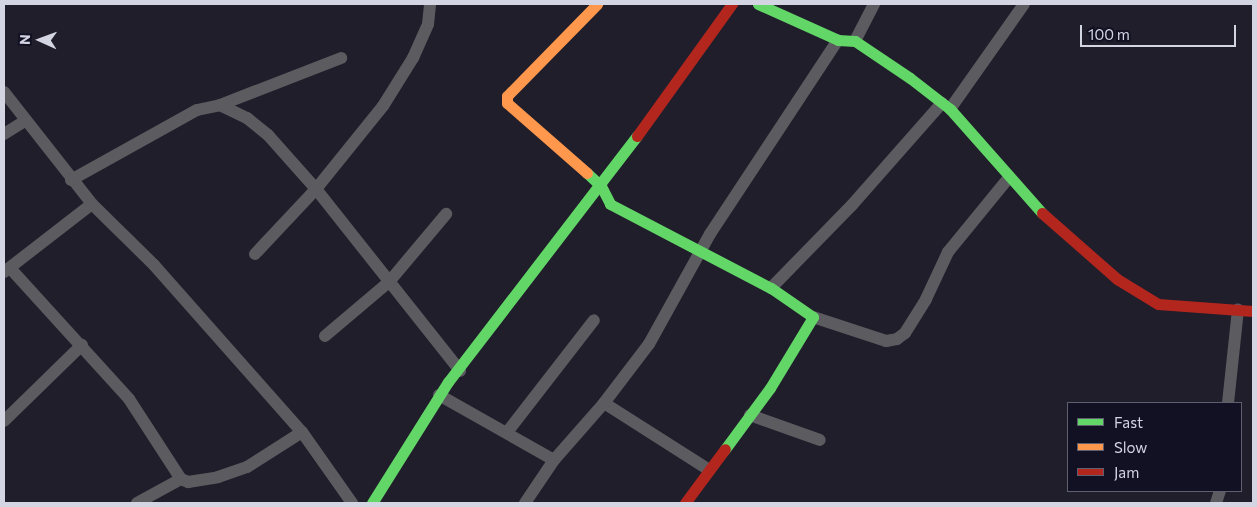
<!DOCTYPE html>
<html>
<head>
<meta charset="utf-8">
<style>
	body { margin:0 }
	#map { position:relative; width:1257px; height:507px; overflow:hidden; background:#1f1e2a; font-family:Commissioner,sans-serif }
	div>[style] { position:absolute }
	.street>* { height:12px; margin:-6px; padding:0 6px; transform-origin:6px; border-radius:6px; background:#5b5b60 }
	.fast>* { height:11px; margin:-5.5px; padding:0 5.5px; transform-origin:5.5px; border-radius:5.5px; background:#63d668 }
	.slow>* { height:11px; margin:-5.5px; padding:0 5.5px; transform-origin:5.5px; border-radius:5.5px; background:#ff974d }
	.jam>* { height:11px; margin:-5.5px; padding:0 5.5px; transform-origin:5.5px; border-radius:5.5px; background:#b3261e }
	span { translate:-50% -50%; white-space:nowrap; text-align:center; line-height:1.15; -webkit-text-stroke:5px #121124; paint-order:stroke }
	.frame { position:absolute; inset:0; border:5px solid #d4d5e3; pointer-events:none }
	.legend { position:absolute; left:1067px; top:402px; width:175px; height:90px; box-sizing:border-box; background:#121124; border:1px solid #605f70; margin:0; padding:6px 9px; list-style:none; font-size:15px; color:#d4d5e3 }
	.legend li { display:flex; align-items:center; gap:10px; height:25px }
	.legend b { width:25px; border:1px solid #605f70 }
	.north { position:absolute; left:15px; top:15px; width:50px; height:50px; -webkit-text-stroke:4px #121124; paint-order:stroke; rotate:272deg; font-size:14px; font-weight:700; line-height:20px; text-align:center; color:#d4d5e3 }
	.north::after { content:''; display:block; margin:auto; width:18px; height:22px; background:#d4d5e3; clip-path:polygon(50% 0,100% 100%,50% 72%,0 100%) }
	.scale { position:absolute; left:1080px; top:25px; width:156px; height:22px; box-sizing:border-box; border:2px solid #d4d5e3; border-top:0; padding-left:6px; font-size:15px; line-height:18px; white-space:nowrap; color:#d4d5e3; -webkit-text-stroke:4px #121124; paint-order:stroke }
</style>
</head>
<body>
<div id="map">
	<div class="street">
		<div style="left:855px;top:41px;width:42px;rotate:-62.8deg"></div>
		<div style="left:4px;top:92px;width:142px;rotate:51.8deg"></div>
		<div style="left:92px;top:204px;width:87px;rotate:44.5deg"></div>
		<div style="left:154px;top:265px;width:223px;rotate:48.5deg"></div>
		<div style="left:302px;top:432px;width:87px;rotate:54.8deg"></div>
		<div style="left:220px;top:105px;width:30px;rotate:26deg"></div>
		<div style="left:247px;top:118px;width:27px;rotate:39deg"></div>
		<div style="left:268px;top:135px;width:72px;rotate:48.4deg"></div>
		<div style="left:316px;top:189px;width:232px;rotate:51.6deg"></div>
		<div style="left:950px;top:109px;width:128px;rotate:-54.8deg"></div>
		<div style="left:4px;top:134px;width:25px;rotate:-32deg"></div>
		<div style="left:71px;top:180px;width:144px;rotate:-29.1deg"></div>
		<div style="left:197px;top:110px;width:24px;rotate:-12deg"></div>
		<div style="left:220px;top:105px;width:130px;rotate:-21.2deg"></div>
		<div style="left:255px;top:254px;width:89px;rotate:-46.8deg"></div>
		<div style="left:316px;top:189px;width:107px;rotate:-51.1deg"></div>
		<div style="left:383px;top:106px;width:57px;rotate:-58deg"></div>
		<div style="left:413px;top:58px;width:37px;rotate:-66deg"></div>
		<div style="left:428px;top:24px;width:20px;rotate:-84deg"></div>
		<div style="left:10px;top:268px;width:177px;rotate:47.7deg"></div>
		<div style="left:129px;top:399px;width:95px;rotate:57deg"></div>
		<div style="left:4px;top:272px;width:111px;rotate:-37.7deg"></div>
		<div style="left:771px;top:288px;width:116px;rotate:-45.7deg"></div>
		<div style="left:852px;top:205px;width:136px;rotate:-48.6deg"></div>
		<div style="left:813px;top:317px;width:77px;rotate:18.2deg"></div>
		<div style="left:886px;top:341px;width:11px;rotate:-10deg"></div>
		<div style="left:897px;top:339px;width:10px;rotate:-37deg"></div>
		<div style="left:905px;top:333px;width:40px;rotate:-58deg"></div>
		<div style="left:926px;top:299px;width:52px;rotate:-64.9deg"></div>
		<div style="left:948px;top:252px;width:93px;rotate:-50.7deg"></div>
		<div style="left:325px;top:336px;width:84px;rotate:-40.2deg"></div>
		<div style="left:389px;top:282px;width:89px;rotate:-50deg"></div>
		<div style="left:439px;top:395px;width:132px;rotate:29.5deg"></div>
		<div style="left:604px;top:403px;width:125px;rotate:32.5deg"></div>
		<div style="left:1228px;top:403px;width:94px;rotate:-83.9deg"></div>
		<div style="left:750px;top:415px;width:74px;rotate:19.7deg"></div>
		<div style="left:4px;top:421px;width:109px;rotate:-44.3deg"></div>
		<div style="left:508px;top:431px;width:140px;rotate:-52.2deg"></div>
		<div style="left:137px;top:503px;width:50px;rotate:-28.6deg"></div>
		<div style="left:181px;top:479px;width:8px;rotate:23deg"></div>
		<div style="left:188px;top:482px;width:30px;rotate:-9deg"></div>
		<div style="left:218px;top:477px;width:31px;rotate:-19deg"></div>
		<div style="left:247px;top:467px;width:65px;rotate:-32.5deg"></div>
		<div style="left:525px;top:503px;width:52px;rotate:-56deg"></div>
		<div style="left:554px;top:460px;width:76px;rotate:-48.7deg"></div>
		<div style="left:604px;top:403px;width:74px;rotate:-52.7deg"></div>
		<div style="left:649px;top:344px;width:126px;rotate:-61deg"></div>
		<div style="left:710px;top:234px;width:232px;rotate:-56.6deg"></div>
		<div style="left:1216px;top:503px;width:13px;rotate:-72deg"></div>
	</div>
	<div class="fast">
		<div style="left:758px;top:4px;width:88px;rotate:24.2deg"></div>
		<div style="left:838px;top:40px;width:17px;rotate:3deg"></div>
		<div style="left:855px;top:41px;width:66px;rotate:33.9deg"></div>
		<div style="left:910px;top:78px;width:51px;rotate:37.8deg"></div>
		<div style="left:950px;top:109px;width:139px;rotate:48.5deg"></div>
		<div style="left:587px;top:173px;width:19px;rotate:43deg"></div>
		<div style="left:601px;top:186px;width:20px;rotate:63deg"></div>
		<div style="left:610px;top:204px;width:182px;rotate:27.6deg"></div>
		<div style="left:771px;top:288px;width:51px;rotate:34.6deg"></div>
		<div style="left:813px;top:317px;width:83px;rotate:121.2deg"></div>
		<div style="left:770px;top:388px;width:76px;rotate:126.4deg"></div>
		<div style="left:372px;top:503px;width:143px;rotate:-57.9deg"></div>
		<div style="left:448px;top:382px;width:310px;rotate:-52.5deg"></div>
	</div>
	<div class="slow">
		<div style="left:587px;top:173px;width:106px;rotate:-138.8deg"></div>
		<div style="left:507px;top:103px;width:7px;rotate:-90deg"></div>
		<div style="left:507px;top:96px;width:129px;rotate:-45.6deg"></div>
	</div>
	<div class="jam">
		<div style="left:637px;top:136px;width:163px;rotate:-54.3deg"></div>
		<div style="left:1042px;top:213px;width:100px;rotate:41.3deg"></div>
		<div style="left:1117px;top:279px;width:48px;rotate:31.4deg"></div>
		<div style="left:1158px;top:304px;width:95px;rotate:4.2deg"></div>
		<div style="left:685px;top:503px;width:67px;rotate:-53.5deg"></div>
	</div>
	<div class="frame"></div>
	<ul class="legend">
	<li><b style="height:6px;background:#63d668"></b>Fast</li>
	<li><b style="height:6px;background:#ff974d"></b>Slow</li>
	<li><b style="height:6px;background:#b3261e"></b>Jam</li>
	</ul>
	<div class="north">N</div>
	<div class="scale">100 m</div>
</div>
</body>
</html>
